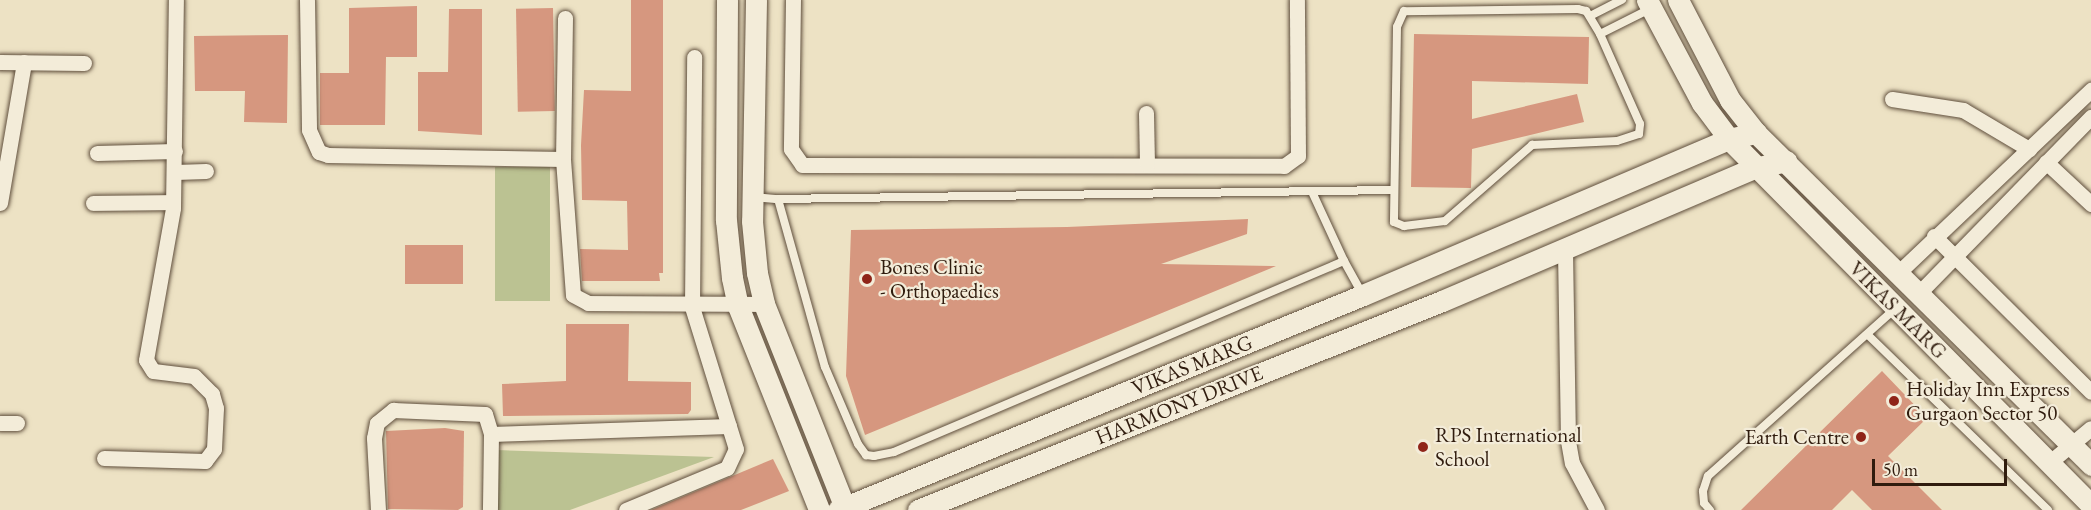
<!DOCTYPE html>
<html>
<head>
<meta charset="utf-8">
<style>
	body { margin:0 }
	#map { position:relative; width:2091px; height:510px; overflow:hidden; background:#ede2c4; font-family:"EB Garamond",serif }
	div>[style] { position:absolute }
	.green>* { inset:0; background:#bbc292; transform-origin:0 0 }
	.building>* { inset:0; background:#d6977f; transform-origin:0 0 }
	.roads { filter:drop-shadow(0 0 2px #5f4e3c) drop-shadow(0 0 2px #5f4e3c) }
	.lane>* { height:8px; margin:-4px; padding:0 4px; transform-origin:4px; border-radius:4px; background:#f3ecd9 }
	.street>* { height:15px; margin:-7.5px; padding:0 7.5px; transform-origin:7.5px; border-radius:7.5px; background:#f3ecd9 }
	.secondary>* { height:21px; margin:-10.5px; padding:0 10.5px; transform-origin:10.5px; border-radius:10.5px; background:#f3ecd9 }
	.dots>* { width:16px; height:16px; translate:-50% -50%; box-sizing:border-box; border:3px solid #f3ecd9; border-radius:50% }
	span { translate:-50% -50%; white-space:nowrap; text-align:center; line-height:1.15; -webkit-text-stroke:4.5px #f3ecd9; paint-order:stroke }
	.poi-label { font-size:21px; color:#301c0e }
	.left { translate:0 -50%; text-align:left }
	.right { translate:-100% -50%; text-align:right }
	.street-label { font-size:21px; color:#301c0e }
	.scale { position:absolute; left:1872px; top:459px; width:135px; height:27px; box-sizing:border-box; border:3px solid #301c0e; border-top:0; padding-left:8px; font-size:18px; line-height:21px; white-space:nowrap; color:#301c0e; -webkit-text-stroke:4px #f3ecd9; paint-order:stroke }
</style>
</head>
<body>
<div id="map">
	<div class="green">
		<div style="left:550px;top:167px;width:134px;height:55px;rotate:90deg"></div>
		<div style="clip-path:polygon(496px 450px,714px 457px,570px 510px,495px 510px)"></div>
	</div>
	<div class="building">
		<div style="clip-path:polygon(631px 0,663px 0,663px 273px,659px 273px,660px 281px,582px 281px,580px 249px,628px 250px,627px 201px,582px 200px,581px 145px,584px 90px,631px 91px)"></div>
		<div style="clip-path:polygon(417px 6px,417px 57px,386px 57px,385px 125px,320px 125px,320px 73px,349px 73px,349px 8px)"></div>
		<div style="left:553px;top:8px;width:103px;height:37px;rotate:89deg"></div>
		<div style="clip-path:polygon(449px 9px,482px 9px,482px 135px,418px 131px,418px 72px,448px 72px)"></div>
		<div style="clip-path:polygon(1414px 34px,1589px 37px,1588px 84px,1472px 81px,1472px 119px,1577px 94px,1584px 122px,1472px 149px,1471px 188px,1411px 187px)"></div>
		<div style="clip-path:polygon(288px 35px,287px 123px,244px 122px,245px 91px,195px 91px,194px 36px)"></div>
		<div style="clip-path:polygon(1248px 219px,1247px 234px,1161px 264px,1276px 266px,865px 435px,846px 376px,851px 230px,1067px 227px)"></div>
		<div style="left:405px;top:245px;width:58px;height:39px"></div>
		<div style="clip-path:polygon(566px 324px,629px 324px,628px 381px,691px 382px,691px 410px,688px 414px,503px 416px,502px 384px,566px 381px)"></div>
		<div style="clip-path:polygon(1882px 371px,1927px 418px,1888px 456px,1942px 510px,1872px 510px,1852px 490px,1832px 510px,1741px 510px)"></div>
		<div style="clip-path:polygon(445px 428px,464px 431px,463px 507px,458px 510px,388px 509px,386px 431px)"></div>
		<div style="clip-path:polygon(773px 459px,789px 491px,741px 510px,651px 510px)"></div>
	</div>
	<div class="roads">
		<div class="lane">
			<div style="left:1590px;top:16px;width:36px;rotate:-27deg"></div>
			<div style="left:1600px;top:34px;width:27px;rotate:-121deg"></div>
			<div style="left:1586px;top:11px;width:8px;rotate:-166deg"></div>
			<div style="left:1578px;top:9px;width:174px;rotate:179.3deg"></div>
			<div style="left:1404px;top:11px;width:17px;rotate:114deg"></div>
			<div style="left:1397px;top:27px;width:195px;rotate:90.9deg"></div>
			<div style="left:1394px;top:222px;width:11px;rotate:22deg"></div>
			<div style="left:1404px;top:226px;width:41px;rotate:-7deg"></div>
			<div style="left:1445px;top:221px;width:116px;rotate:-41.1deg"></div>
			<div style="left:1532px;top:145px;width:85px;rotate:-2.7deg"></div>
			<div style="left:1617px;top:141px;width:23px;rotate:-18deg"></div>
			<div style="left:1639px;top:134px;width:10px;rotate:-84deg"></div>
			<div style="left:1640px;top:124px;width:98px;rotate:-114deg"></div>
			<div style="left:1600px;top:34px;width:56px;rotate:-26.6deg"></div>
			<div style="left:753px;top:197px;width:25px;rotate:5deg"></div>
			<div style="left:778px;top:199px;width:174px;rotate:74.4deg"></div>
			<div style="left:825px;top:367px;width:84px;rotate:66.8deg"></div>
			<div style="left:858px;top:444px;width:14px;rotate:54deg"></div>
			<div style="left:866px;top:455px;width:8px;rotate:7deg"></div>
			<div style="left:874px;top:456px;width:20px;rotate:-11deg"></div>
			<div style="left:894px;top:452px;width:489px;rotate:-23deg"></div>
			<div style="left:1344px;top:261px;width:74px;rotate:-114.8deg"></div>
			<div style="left:778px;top:199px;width:614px;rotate:-0.84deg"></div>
			<div style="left:1344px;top:261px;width:38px;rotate:61deg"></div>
			<div style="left:1868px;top:335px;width:251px;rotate:44.2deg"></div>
			<div style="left:1710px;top:510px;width:9px;rotate:-131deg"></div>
			<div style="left:1704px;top:503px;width:12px;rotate:-95deg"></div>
			<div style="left:1703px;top:491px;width:16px;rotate:-72deg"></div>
			<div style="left:1708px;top:476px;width:252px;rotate:-41.8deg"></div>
		</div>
		<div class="street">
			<div style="left:307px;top:0;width:130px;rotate:89.1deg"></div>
			<div style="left:309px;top:130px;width:24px;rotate:66deg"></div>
			<div style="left:319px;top:152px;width:9px;rotate:18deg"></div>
			<div style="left:328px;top:155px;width:235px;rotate:1deg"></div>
			<div style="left:793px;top:0;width:149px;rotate:90.8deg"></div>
			<div style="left:791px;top:149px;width:19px;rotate:55deg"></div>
			<div style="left:802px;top:165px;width:482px;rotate:0.1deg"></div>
			<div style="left:1284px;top:166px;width:17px;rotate:-36deg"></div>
			<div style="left:1298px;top:156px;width:156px;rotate:-90.4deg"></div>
			<div style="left:565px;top:18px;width:141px;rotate:90.8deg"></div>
			<div style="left:563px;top:159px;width:136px;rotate:85.8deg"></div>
			<div style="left:573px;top:295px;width:17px;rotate:28deg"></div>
			<div style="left:588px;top:303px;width:176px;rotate:0.3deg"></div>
			<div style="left:0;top:62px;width:84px;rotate:0.7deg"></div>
			<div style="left:1892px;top:99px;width:72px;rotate:8.8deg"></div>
			<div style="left:1963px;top:110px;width:77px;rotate:30.6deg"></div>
			<div style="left:1146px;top:113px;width:51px;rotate:88.9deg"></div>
			<div style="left:97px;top:153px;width:78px;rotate:-1.5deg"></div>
			<div style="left:2046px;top:162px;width:62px;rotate:43deg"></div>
			<div style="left:175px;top:172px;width:31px;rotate:-2deg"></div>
			<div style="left:0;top:203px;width:143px;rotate:-80.3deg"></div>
			<div style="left:93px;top:203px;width:80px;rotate:-0.7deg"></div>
			<div style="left:1934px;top:236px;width:221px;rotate:44.8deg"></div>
			<div style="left:1565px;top:250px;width:191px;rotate:89.1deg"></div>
			<div style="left:1568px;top:441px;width:22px;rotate:80deg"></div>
			<div style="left:1572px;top:463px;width:53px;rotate:62deg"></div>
			<div style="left:1899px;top:272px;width:265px;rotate:-43.5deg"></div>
			<div style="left:1920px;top:292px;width:245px;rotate:-45.7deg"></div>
			<div style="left:0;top:423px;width:17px"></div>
			<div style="left:491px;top:434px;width:238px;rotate:-1.9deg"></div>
			<div style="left:104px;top:458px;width:101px;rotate:1.7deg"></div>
			<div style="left:205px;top:461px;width:15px;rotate:-53deg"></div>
			<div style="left:214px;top:449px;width:41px;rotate:-87.2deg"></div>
			<div style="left:216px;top:408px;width:15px;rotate:-106deg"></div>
			<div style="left:212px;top:394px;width:25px;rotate:-135deg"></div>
			<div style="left:194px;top:376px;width:41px;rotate:-173deg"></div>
			<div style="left:153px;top:371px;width:13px;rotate:-122deg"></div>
			<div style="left:146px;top:360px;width:154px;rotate:-79.9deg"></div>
			<div style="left:173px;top:208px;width:208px;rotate:-89.2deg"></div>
			<div style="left:2050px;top:462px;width:53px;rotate:-39.7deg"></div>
			<div style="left:378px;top:510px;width:72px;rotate:-93.2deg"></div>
			<div style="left:374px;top:438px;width:15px;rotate:-79deg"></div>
			<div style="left:377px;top:423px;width:21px;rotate:-39deg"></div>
			<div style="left:393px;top:410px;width:92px;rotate:2.5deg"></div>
			<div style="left:485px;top:414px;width:21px;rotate:73deg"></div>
			<div style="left:491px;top:434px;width:76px;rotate:90.8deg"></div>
			<div style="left:626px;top:510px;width:109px;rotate:-22.6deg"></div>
			<div style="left:727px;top:468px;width:21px;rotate:-65deg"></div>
			<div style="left:736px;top:449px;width:149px;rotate:-107.2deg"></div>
			<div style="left:692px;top:307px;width:250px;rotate:-89.5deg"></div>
		</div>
		<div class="secondary">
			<div style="left:727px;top:0;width:220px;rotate:90.3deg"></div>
			<div style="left:726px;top:220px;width:58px;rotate:84.1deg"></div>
			<div style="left:732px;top:278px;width:29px;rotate:78deg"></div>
			<div style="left:738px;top:306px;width:219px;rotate:68.3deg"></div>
			<div style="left:756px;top:0;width:221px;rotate:91deg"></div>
			<div style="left:752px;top:221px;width:52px;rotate:84.5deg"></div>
			<div style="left:757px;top:273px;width:32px;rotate:77deg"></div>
			<div style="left:764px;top:304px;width:222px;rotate:68.3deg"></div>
			<div style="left:1647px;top:0;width:117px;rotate:61.9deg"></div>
			<div style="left:1702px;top:103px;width:45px;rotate:53.1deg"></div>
			<div style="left:1729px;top:139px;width:515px;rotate:45.31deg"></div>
			<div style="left:1678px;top:0;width:113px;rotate:62.5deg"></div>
			<div style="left:1730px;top:100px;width:42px;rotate:51.8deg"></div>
			<div style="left:1756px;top:133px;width:472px;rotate:44.7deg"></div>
			<div style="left:838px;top:510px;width:567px;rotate:-22.27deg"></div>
			<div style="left:1363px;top:295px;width:398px;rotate:-23.1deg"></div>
			<div style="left:1729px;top:139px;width:28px;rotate:-13deg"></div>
			<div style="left:918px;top:510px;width:564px;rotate:-21.74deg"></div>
			<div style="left:1442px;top:301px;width:339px;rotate:-23.1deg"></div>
			<div style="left:1754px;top:168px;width:33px;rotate:-12deg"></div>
		</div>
	</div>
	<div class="dots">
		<div style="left:867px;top:279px;background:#8f2418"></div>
		<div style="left:1894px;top:401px;background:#8f2418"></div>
		<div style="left:1861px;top:437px;background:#8f2418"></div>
		<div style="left:1423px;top:447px;background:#8f2418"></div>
	</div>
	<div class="poi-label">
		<span class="left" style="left:880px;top:279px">Bones Clinic<br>- Orthopaedics</span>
		<span class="left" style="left:1906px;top:401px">Holiday Inn Express<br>Gurgaon Sector 50</span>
		<span class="left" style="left:1435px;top:447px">RPS International<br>School</span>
		<span class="right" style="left:1849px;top:437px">Earth Centre</span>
	</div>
	<div class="street-label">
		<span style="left:1898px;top:310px;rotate:45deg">VIKAS MARG</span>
		<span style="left:1192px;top:365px;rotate:-22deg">VIKAS MARG</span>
		<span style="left:1179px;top:405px;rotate:-22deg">HARMONY DRIVE</span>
	</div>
	<div class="scale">50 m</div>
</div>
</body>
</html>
